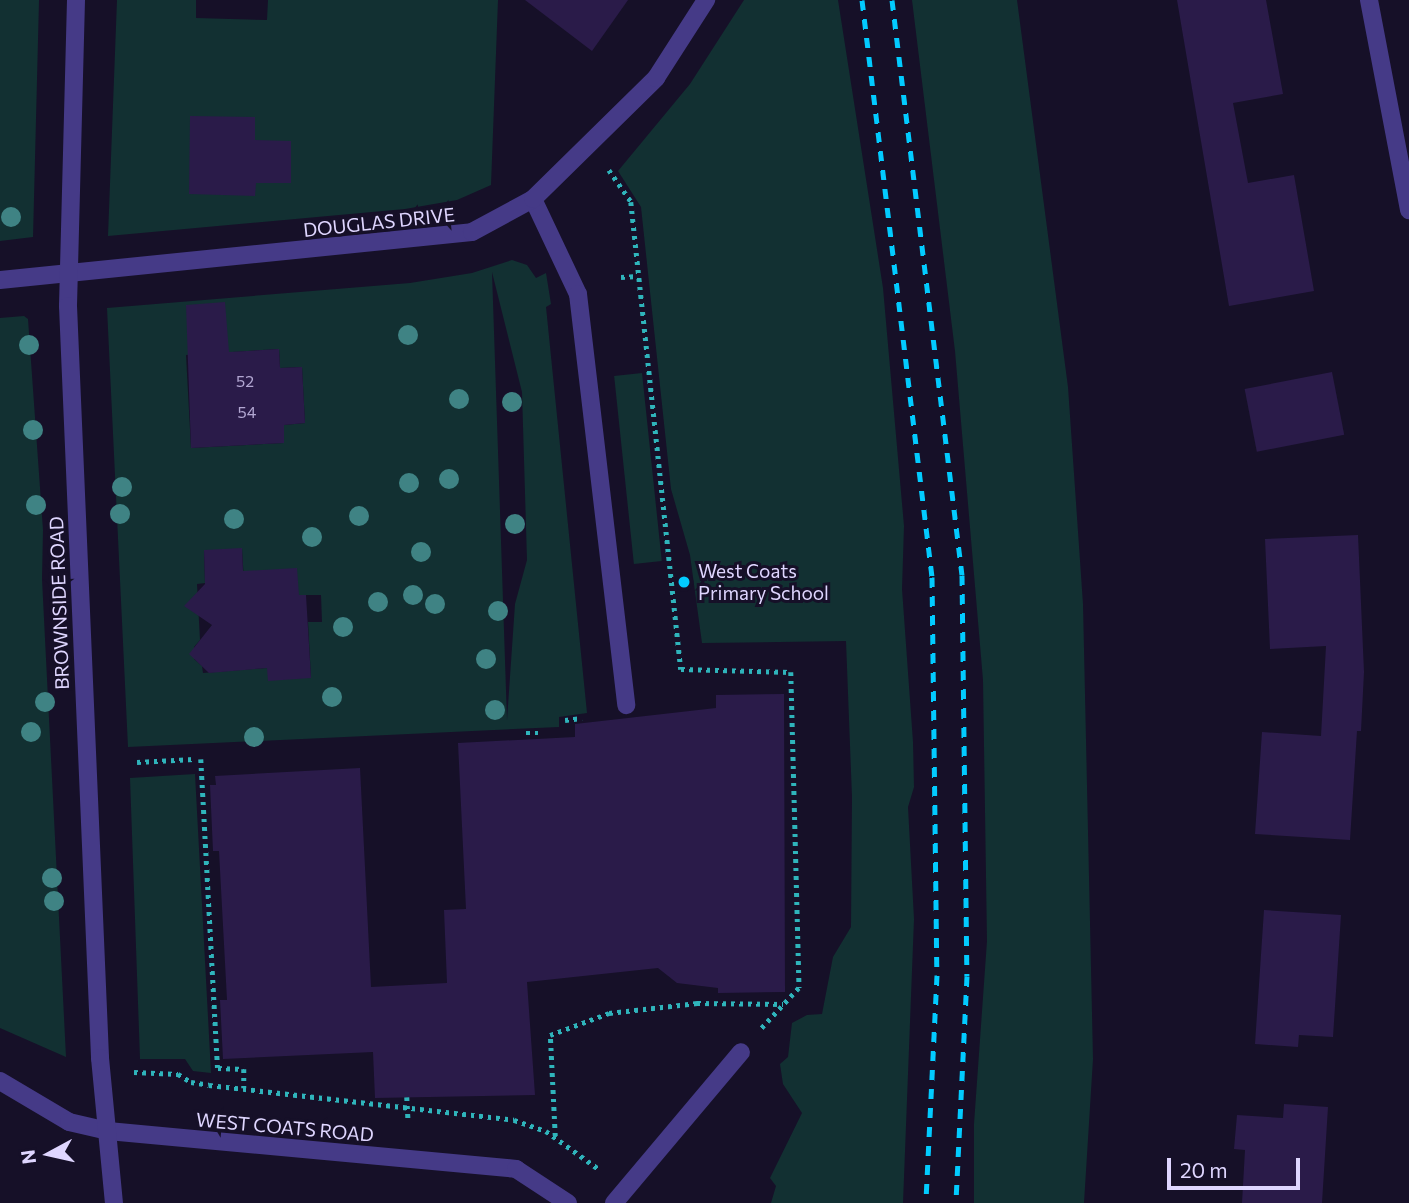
<!DOCTYPE html>
<html>
<head>
<meta charset="utf-8">
<style>
	body { margin:0 }
	#map { position:relative; width:1409px; height:1203px; overflow:hidden; background:#161028; font-family:Commissioner,sans-serif }
	div>[style] { position:absolute }
	.green>* { inset:0; background:#123032; transform-origin:0 0 }
	.building>* { inset:0; background:#2a1b49; transform-origin:0 0 }
	.path>* { height:4.5px; margin-top:-2.25px; transform-origin:0; background:repeating-linear-gradient(90deg,#2fb4bb 0 3.5px,transparent 0 8.5px) }
	.service>* { height:18px; margin:-9px; padding:0 9px; transform-origin:9px; border-radius:9px; background:#453a87 }
	.minor>* { height:18px; margin:-9px; padding:0 9px; transform-origin:9px; border-radius:9px; background:#453a87 }
	.tertiary>* { height:18px; margin:-9px; padding:0 9px; transform-origin:9px; border-radius:9px; background:#453a87 }
	.rail>* { height:5px; margin-top:-2.5px; transform-origin:0; background:repeating-linear-gradient(90deg,#02cbff 0 10px,transparent 0 19px) }
	.trees>* { width:20px; height:20px; margin:-10px; border-radius:50%; background:#3f8384 }
	.dots>* { width:19px; height:19px; translate:-50% -50%; box-sizing:border-box; border:4px solid #161028; border-radius:50% }
	span { translate:-50% -50%; white-space:nowrap; text-align:center; line-height:1.15; -webkit-text-stroke:6px #161028; paint-order:stroke }
	.number-label { font-size:16px; color:#b2a7d2 }
	.number-label span { -webkit-text-stroke-width:0 }
	.street-label { font-size:19px; color:#dfd6ff }
	.poi-label { font-size:19px; color:#dfd6ff }
	.left { translate:0 -50%; text-align:left }
	.north { position:absolute; left:14px; top:1119px; width:70px; height:70px; -webkit-text-stroke:5px #161028; paint-order:stroke; rotate:262deg; font-size:19px; font-weight:700; line-height:28px; text-align:center; color:#dfd6ff }
	.north::after { content:''; display:block; margin:auto; width:24px; height:32px; background:#dfd6ff; clip-path:polygon(50% 0,100% 100%,50% 72%,0 100%) }
	.scale { position:absolute; left:1167px; top:1158px; width:133px; height:32px; box-sizing:border-box; border:4px solid #dfd6ff; border-top:0; padding-left:9px; font-size:21px; line-height:24px; white-space:nowrap; color:#dfd6ff; -webkit-text-stroke:5px #161028; paint-order:stroke }
</style>
</head>
<body>
<div id="map">
	<div class="green">
		<div style="clip-path:polygon(0 0,39px 0,33px 237px,0 241px)"></div>
		<div style="clip-path:polygon(117px 0,196px 0,196px 18px,267px 20px,268px 0,498px 0,491px 185px,457px 200px,405px 209px,108px 236px)"></div>
		<div style="clip-path:polygon(744px 0,838px 0,883px 288px,904px 526px,902px 589px,913px 742px,914px 787px,908px 807px,914px 919px,903px 1203px,771px 1203px,776px 1186px,770px 1178px,802px 1113px,783px 1084px,780px 1064px,788px 1057px,792px 1023px,807px 1015px,822px 1014px,833px 957px,851px 927px,852px 797px,846px 641px,702px 643px,690px 555px,671px 489px,641px 207px,618px 171px,690px 84px)"></div>
		<div style="clip-path:polygon(912px 0,1017px 0,1068px 387px,1083px 604px,1093px 1059px,1084px 1203px,974px 1203px,974px 1124px,987px 941px,983px 680px,955px 351px)"></div>
		<div style="clip-path:polygon(evenodd,512px 260px,527px 265px,536px 278px,546px 273px,551px 304px,546px 307px,587px 713px,559px 717px,559px 727px,128px 747px,107px 308px,410px 283px,472px 273px,512px 260px,492px 272px,522px 392px,527px 560px,515px 604px,507px 720px,492px 272px,512px 260px,279px 349px,280px 368px,302px 367px,305px 423px,284px 425px,284px 443px,191px 448px,186px 355px,279px 349px,512px 260px,242px 549px,244px 581px,299px 595px,321px 595px,322px 622px,308px 622px,311px 678px,267px 668px,203px 673px,202px 666px,194px 659px,194px 647px,200px 640px,197px 584px,205px 583px,204px 551px,242px 549px)"></div>
		<div style="clip-path:polygon(24px 316px,28px 319px,43px 530px,42px 579px,66px 1057px,0 1028px,0 318px)"></div>
		<div style="left:642px;top:373px;width:189px;height:28px;rotate:84deg"></div>
		<div style="clip-path:polygon(195px 774px,211px 1073px,193px 1071px,185px 1059px,140px 1059px,130px 778px)"></div>
	</div>
	<div class="building">
		<div style="clip-path:polygon(525px 0,628px 0,592px 51px)"></div>
		<div style="clip-path:polygon(1177px 0,1266px 0,1283px 94px,1233px 103px,1248px 183px,1294px 175px,1314px 291px,1229px 306px)"></div>
		<div style="clip-path:polygon(190px 116px,255px 117px,255px 140px,291px 141px,291px 183px,256px 183px,255px 196px,189px 194px)"></div>
		<div style="clip-path:polygon(225px 302px,229px 352px,279px 349px,280px 368px,302px 367px,305px 423px,284px 425px,284px 443px,191px 448px,186px 305px)"></div>
		<div style="left:1332px;top:372px;width:64px;height:89px;rotate:79deg"></div>
		<div style="clip-path:polygon(1358px 535px,1364px 672px,1361px 731px,1357px 731px,1350px 840px,1255px 834px,1262px 732px,1321px 736px,1326px 646px,1270px 649px,1265px 539px)"></div>
		<div style="clip-path:polygon(242px 548px,243px 571px,297px 568px,299px 595px,306px 595px,311px 678px,268px 681px,267px 668px,209px 673px,189px 654px,212px 625px,184px 606px,205px 584px,204px 550px)"></div>
		<div style="clip-path:polygon(784px 694px,785px 992px,718px 993px,718px 988px,677px 983px,658px 968px,527px 982px,535px 1095px,375px 1098px,373px 1052px,223px 1059px,220px 1000px,227px 1000px,219px 851px,213px 851px,210px 785px,216px 785px,215px 776px,360px 768px,371px 987px,447px 983px,444px 910px,466px 909px,458px 743px,575px 737px,575px 724px,716px 708px,716px 695px)"></div>
		<div style="clip-path:polygon(1264px 910px,1341px 915px,1333px 1037px,1299px 1035px,1298px 1047px,1255px 1044px)"></div>
		<div style="clip-path:polygon(1284px 1104px,1328px 1107px,1322px 1203px,1242px 1203px,1245px 1150px,1234px 1149px,1237px 1115px,1283px 1118px)"></div>
	</div>
	<div class="path">
		<div style="left:609px;top:170px;width:39px;rotate:55deg"></div>
		<div style="left:631px;top:202px;width:470px;rotate:83.9deg"></div>
		<div style="left:681px;top:669px;width:110px;rotate:1.6deg"></div>
		<div style="left:791px;top:672px;width:316px;rotate:88.5deg"></div>
		<div style="left:799px;top:988px;width:56px;rotate:132.8deg"></div>
		<div style="left:621px;top:277px;width:17px;rotate:-3deg"></div>
		<div style="left:565px;top:720px;width:17px;rotate:-7deg"></div>
		<div style="left:526px;top:733px;width:16px"></div>
		<div style="left:201px;top:759px;width:309px;rotate:86.9deg"></div>
		<div style="left:218px;top:1068px;width:26px;rotate:2deg"></div>
		<div style="left:244px;top:1069px;width:19px;rotate:90deg"></div>
		<div style="left:137px;top:762px;width:57px;rotate:-3deg"></div>
		<div style="left:134px;top:1072px;width:44px;rotate:2.6deg"></div>
		<div style="left:178px;top:1074px;width:15px;rotate:32deg"></div>
		<div style="left:191px;top:1082px;width:18px;rotate:9deg"></div>
		<div style="left:209px;top:1085px;width:307px;rotate:6.5deg"></div>
		<div style="left:514px;top:1120px;width:34px;rotate:19deg"></div>
		<div style="left:546px;top:1131px;width:67px;rotate:35.8deg"></div>
		<div style="left:407px;top:1097px;width:22px;rotate:87deg"></div>
		<div style="left:555px;top:1136px;width:101px;rotate:-92.8deg"></div>
		<div style="left:550px;top:1035px;width:63px;rotate:-20.4deg"></div>
		<div style="left:609px;top:1013px;width:89px;rotate:-6.5deg"></div>
		<div style="left:697px;top:1003px;width:86px;rotate:0.7deg"></div>
	</div>
	<div class="service">
		<div style="left:533px;top:199px;width:105px;rotate:64.7deg"></div>
		<div style="left:578px;top:294px;width:414px;rotate:83.3deg"></div>
		<div style="left:614px;top:1203px;width:197px;rotate:-49.9deg"></div>
	</div>
	<div class="minor">
		<div style="left:1369px;top:0;width:214px;rotate:79.2deg"></div>
		<div style="left:0;top:280px;width:474px;rotate:-5.8deg"></div>
		<div style="left:472px;top:232px;width:69px;rotate:-28.4deg"></div>
		<div style="left:533px;top:199px;width:173px;rotate:-44.5deg"></div>
		<div style="left:656px;top:78px;width:93px;rotate:-57.3deg"></div>
		<div style="left:0;top:1081px;width:80px;rotate:30.7deg"></div>
		<div style="left:69px;top:1122px;width:40px;rotate:13deg"></div>
		<div style="left:108px;top:1131px;width:410px;rotate:5.3deg"></div>
		<div style="left:516px;top:1169px;width:62px;rotate:33.2deg"></div>
	</div>
	<div class="tertiary">
		<div style="left:76px;top:0;width:306px;rotate:91.5deg"></div>
		<div style="left:68px;top:306px;width:753px;rotate:87.56deg"></div>
		<div style="left:100px;top:1058px;width:146px;rotate:84.5deg"></div>
	</div>
	<div class="rail">
		<div style="left:862px;top:0;width:581px;rotate:83.08deg"></div>
		<div style="left:932px;top:577px;width:398px;rotate:89.3deg"></div>
		<div style="left:937px;top:975px;width:228px;rotate:92.8deg"></div>
		<div style="left:892px;top:0;width:579px;rotate:83.06deg"></div>
		<div style="left:962px;top:575px;width:401px;rotate:89.3deg"></div>
		<div style="left:967px;top:976px;width:227px;rotate:92.8deg"></div>
	</div>
	<div class="trees">
		<div style="left:11px;top:217px"></div>
		<div style="left:408px;top:335px"></div>
		<div style="left:29px;top:345px"></div>
		<div style="left:459px;top:399px"></div>
		<div style="left:512px;top:402px"></div>
		<div style="left:33px;top:430px"></div>
		<div style="left:449px;top:479px"></div>
		<div style="left:409px;top:483px"></div>
		<div style="left:122px;top:487px"></div>
		<div style="left:36px;top:505px"></div>
		<div style="left:120px;top:514px"></div>
		<div style="left:359px;top:516px"></div>
		<div style="left:234px;top:519px"></div>
		<div style="left:515px;top:524px"></div>
		<div style="left:312px;top:537px"></div>
		<div style="left:421px;top:552px"></div>
		<div style="left:413px;top:595px"></div>
		<div style="left:378px;top:602px"></div>
		<div style="left:435px;top:604px"></div>
		<div style="left:498px;top:611px"></div>
		<div style="left:343px;top:627px"></div>
		<div style="left:486px;top:659px"></div>
		<div style="left:332px;top:697px"></div>
		<div style="left:45px;top:702px"></div>
		<div style="left:495px;top:710px"></div>
		<div style="left:31px;top:732px"></div>
		<div style="left:254px;top:737px"></div>
		<div style="left:52px;top:878px"></div>
		<div style="left:54px;top:901px"></div>
	</div>
	<div class="dots">
		<div style="left:684px;top:582px;background:#02cbff"></div>
	</div>
	<div class="number-label">
		<span style="left:245px;top:381px">52</span>
		<span style="left:247px;top:412px">54</span>
	</div>
	<div class="street-label">
		<span style="left:379px;top:222px;rotate:-6deg">DOUGLAS DRIVE</span>
		<span style="left:59px;top:603px;rotate:-92deg">BROWNSIDE ROAD</span>
		<span style="left:285px;top:1127px;rotate:5deg">WEST COATS ROAD</span>
	</div>
	<div class="poi-label">
		<span class="left" style="left:698px;top:582px">West Coats<br>Primary School</span>
	</div>
	<div class="north">N</div>
	<div class="scale">20 m</div>
</div>
</body>
</html>
